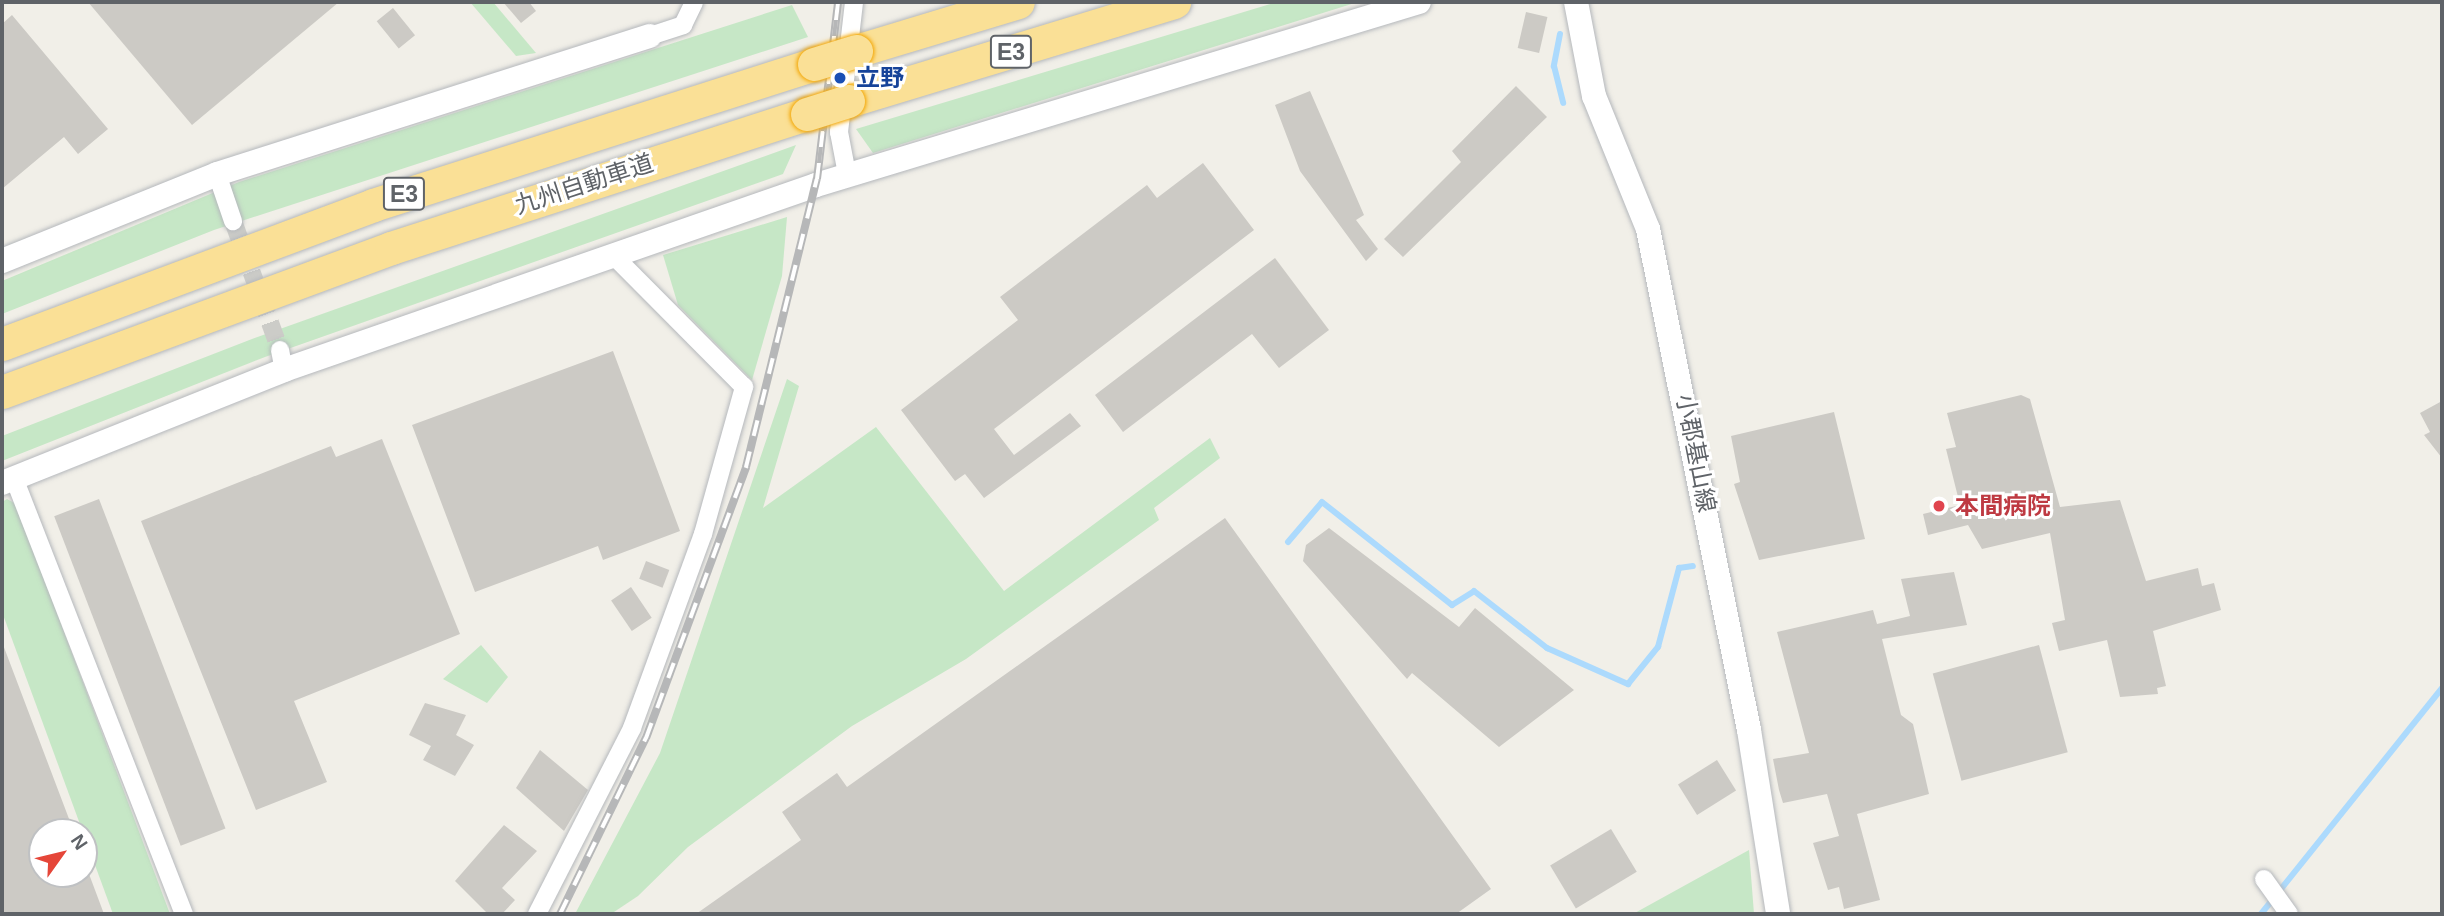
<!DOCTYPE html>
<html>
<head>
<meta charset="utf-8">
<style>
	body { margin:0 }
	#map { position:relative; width:2444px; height:916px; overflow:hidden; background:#f1efe8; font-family:Helvetica,"Noto Sans JP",sans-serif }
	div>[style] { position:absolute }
	.green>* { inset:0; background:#c6e7c6 }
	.stream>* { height:6px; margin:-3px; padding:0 3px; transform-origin:3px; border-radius:3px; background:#acdafd }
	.building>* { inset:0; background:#cccac5; transform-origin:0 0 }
	.street-tunnel>* { height:18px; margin-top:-9px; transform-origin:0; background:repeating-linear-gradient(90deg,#ccccc8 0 18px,transparent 0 27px) }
	.roads { filter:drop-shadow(0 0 2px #b5b8bc) drop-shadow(0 0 2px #b5b8bc) }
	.street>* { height:18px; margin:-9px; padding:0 9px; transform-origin:9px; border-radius:9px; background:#fff }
	.secondary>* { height:24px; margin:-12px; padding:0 12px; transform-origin:12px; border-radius:12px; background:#fff }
	.highway>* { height:33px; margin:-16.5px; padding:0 16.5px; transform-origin:16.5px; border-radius:16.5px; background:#fae096 }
	.rail>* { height:8px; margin-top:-4px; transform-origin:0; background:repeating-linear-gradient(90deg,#fff 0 16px,#b6b7b8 0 32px); box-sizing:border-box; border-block:2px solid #b6b7b8 }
	.bridges { filter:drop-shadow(0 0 2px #f3a706) drop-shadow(0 0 2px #f3a706) }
	.highway-bridge>* { height:33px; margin:-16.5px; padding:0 16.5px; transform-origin:16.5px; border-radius:16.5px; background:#fae096 }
	.dots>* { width:19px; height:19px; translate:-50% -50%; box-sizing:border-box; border:4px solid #fff; border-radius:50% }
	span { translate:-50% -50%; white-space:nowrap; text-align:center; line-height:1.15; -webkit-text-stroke:6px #fff; paint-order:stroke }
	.shield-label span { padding:2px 5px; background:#fff; border:2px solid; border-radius:5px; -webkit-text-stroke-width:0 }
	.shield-label { font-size:23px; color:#5f6368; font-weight:700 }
	.transit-label { font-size:24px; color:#164399; font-weight:700 }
	.left { translate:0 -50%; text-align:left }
	.street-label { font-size:24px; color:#5f6368 }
	.health-label { font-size:24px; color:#be3a42; font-weight:700 }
	.frame { position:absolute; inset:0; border:4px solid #5f6368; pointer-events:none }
	.north { position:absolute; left:28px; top:818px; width:70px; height:70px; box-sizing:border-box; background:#fff; border:2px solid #bfc1c3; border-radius:50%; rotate:56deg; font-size:19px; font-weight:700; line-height:28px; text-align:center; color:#5f6368 }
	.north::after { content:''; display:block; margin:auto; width:24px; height:32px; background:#e54639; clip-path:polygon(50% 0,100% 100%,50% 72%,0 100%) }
</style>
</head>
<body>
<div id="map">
	<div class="green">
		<div style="clip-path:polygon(470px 2px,493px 2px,536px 53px,516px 56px)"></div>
		<div style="clip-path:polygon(1277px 2px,1358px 2px,873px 153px,856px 129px)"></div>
		<div style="clip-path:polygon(792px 5px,808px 37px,214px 230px,2px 314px,2px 281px,239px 182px)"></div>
		<div style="clip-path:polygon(796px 145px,783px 174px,265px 357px,2px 461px,2px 436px,252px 339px)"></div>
		<div style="clip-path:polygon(787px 217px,782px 276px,752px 380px,678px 305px,663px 255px)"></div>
		<div style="clip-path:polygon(787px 379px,799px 386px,763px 508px,876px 427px,1004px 591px,1210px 438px,1220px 458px,1154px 508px,1159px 520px,966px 659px,852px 726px,688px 847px,638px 896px,611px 914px,575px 914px,660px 753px)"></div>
		<div style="clip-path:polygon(7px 499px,16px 504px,170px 914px,113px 914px,2px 612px,2px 502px)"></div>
		<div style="clip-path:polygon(481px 645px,508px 677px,487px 703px,443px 679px)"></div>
		<div style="clip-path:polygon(1749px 850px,1754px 914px,1633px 914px)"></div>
	</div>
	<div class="stream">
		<div style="left:1560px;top:34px;width:33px;rotate:101deg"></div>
		<div style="left:1554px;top:66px;width:38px;rotate:76deg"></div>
		<div style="left:1288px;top:542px;width:52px;rotate:-49.6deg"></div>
		<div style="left:1322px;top:502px;width:166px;rotate:38.4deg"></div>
		<div style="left:1452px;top:605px;width:26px;rotate:-32deg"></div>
		<div style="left:1474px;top:591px;width:93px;rotate:38deg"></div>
		<div style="left:1547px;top:648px;width:89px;rotate:24deg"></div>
		<div style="left:1628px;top:684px;width:48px;rotate:-51deg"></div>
		<div style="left:1658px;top:647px;width:82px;rotate:-75.1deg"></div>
		<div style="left:1679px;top:568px;width:14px;rotate:-8deg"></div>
		<div style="left:2261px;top:914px;width:290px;rotate:-51.3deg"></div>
	</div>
	<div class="building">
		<div style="clip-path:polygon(88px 2px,339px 2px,192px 125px)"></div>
		<div style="clip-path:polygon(503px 2px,529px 2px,536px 11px,521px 23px)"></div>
		<div style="left:393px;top:8px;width:35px;height:21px;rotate:51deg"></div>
		<div style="left:1526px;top:12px;width:22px;height:37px;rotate:13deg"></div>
		<div style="clip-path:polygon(12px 15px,108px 129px,78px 154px,64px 137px,2px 189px,2px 24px)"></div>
		<div style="clip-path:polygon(1516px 86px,1547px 117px,1403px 257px,1384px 239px,1461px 162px,1452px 151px)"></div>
		<div style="clip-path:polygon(1310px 91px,1364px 215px,1356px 220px,1378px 249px,1366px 261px,1300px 171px,1275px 105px)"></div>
		<div style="clip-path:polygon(1203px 163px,1254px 230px,994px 429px,1014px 455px,1070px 413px,1081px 426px,984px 498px,965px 474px,955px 481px,901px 410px,1018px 320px,1000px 297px,1147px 185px,1157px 198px)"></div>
		<div style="clip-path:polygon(1275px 258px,1329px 330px,1279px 368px,1252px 334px,1123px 432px,1095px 395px)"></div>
		<div style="clip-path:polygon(613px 351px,680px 531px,603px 560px,598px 546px,475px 592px,412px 425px)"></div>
		<div style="clip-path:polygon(2021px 395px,2030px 399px,2060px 507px,2120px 500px,2146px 581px,2198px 568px,2202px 586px,2214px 583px,2221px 610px,2153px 631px,2166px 686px,2157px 688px,2158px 694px,2120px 697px,2107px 640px,2059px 651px,2052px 623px,2065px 620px,2050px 533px,1982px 549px,1968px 525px,1928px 535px,1923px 514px,1960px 505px,1946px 449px,1956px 447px,1947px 413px)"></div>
		<div style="clip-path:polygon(2442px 401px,2442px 458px,2424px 435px,2430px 432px,2420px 413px)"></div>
		<div style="clip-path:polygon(1834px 412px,1865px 539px,1759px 560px,1734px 484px,1740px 482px,1731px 436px)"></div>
		<div style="clip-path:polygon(382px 439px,460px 634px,294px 701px,327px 782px,256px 810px,141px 521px,331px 446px,336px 457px)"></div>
		<div style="left:99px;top:499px;width:353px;height:48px;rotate:69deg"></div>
		<div style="clip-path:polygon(1225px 518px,1491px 889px,1456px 914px,696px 914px,801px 840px,782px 812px,837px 773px,847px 787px)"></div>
		<div style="clip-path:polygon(1329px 528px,1459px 627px,1475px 608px,1574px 690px,1499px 747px,1412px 673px,1407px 679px,1303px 561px,1306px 545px)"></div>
		<div style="left:646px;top:561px;width:25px;height:19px;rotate:21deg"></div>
		<div style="clip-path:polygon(1954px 572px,1967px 625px,1882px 639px,1901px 715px,1913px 724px,1929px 794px,1857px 814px,1880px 900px,1844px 909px,1839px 887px,1828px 890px,1813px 843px,1839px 836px,1827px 794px,1783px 803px,1779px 790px,1773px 759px,1809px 753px,1777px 632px,1873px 610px,1877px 624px,1910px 616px,1901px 579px)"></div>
		<div style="left:631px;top:587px;width:37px;height:24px;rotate:56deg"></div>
		<div style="clip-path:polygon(2px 642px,74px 832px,42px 832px,42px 874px,89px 874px,104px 914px,2px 914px)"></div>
		<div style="left:2039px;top:645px;width:111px;height:110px;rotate:75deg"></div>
		<div style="clip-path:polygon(425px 703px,466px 715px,456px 735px,474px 745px,455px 776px,423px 760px,431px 746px,409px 735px)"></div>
		<div style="clip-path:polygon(540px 750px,588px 790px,564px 831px,516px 788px)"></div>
		<div style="left:1717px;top:760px;width:36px;height:46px;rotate:58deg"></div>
		<div style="clip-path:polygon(504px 825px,537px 851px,502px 888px,515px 900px,502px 914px,488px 914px,455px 881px)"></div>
		<div style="left:1611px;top:829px;width:50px;height:71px;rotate:59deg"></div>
	</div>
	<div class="street-tunnel">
		<div style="left:233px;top:221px;width:137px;rotate:70deg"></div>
	</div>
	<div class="roads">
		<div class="street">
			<div style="left:650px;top:36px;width:35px;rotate:-18deg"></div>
			<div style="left:683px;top:25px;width:25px;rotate:-64deg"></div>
			<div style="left:217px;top:174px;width:50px;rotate:71.2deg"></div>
			<div style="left:847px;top:174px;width:43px;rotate:-100.8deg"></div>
			<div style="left:839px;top:132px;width:131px;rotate:-83.4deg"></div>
			<div style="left:280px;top:350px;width:20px;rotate:79deg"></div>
			<div style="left:14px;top:478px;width:468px;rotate:68.7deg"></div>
			<div style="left:2264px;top:879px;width:43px;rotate:54.5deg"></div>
			<div style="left:537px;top:914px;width:209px;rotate:-62.9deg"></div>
			<div style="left:632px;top:728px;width:207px;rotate:-69.9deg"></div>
			<div style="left:703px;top:534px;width:153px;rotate:-74.4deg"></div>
			<div style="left:744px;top:387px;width:186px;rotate:-134.8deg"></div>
		</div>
		<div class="secondary">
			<div style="left:1576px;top:2px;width:96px;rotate:79.2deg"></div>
			<div style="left:1594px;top:96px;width:144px;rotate:67.9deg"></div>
			<div style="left:1648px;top:229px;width:511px;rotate:78.6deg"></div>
			<div style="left:1749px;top:730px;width:186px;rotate:81deg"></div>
			<div style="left:2px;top:261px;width:232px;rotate:-22deg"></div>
			<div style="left:217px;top:174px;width:454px;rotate:-17.7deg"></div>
			<div style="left:2px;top:483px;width:304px;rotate:-21.8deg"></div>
			<div style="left:284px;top:370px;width:563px;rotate:-19.17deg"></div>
			<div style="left:816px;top:185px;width:630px;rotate:-16.88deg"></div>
		</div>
		<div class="highway">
			<div style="left:856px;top:51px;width:169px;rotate:-16.8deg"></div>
			<div style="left:848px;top:101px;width:341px;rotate:-16.9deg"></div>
			<div style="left:2px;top:344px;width:396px;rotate:-20.5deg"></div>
			<div style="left:373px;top:205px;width:463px;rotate:-17.7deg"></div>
			<div style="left:2px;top:392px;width:415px;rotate:-20.3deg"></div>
			<div style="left:391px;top:248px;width:437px;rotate:-17.9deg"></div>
		</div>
	</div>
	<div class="rail">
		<div style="left:560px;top:914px;width:196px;rotate:-64deg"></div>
		<div style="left:646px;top:738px;width:289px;rotate:-69.7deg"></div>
		<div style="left:746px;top:467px;width:297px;rotate:-76.2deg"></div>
		<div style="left:817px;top:179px;width:178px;rotate:-83.2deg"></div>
	</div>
	<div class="bridges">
		<div class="highway-bridge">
			<div style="left:814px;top:64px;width:44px;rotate:-17.2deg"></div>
			<div style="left:807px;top:114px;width:43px;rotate:-17.6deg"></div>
		</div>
	</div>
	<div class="dots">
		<div style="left:840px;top:78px;background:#1a4fb4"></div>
		<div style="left:1939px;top:506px;background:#e0444e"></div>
	</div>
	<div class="shield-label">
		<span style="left:1011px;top:52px">E3</span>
		<span style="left:404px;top:194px">E3</span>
	</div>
	<div class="transit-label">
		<span class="left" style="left:856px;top:78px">立野</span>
	</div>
	<div class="street-label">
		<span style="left:584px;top:184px;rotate:-18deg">九州自動車道</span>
		<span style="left:1696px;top:453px;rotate:79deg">小郡基山線</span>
	</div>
	<div class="health-label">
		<span class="left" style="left:1955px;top:506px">本間病院</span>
	</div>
	<div class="frame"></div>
	<div class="north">N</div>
</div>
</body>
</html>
